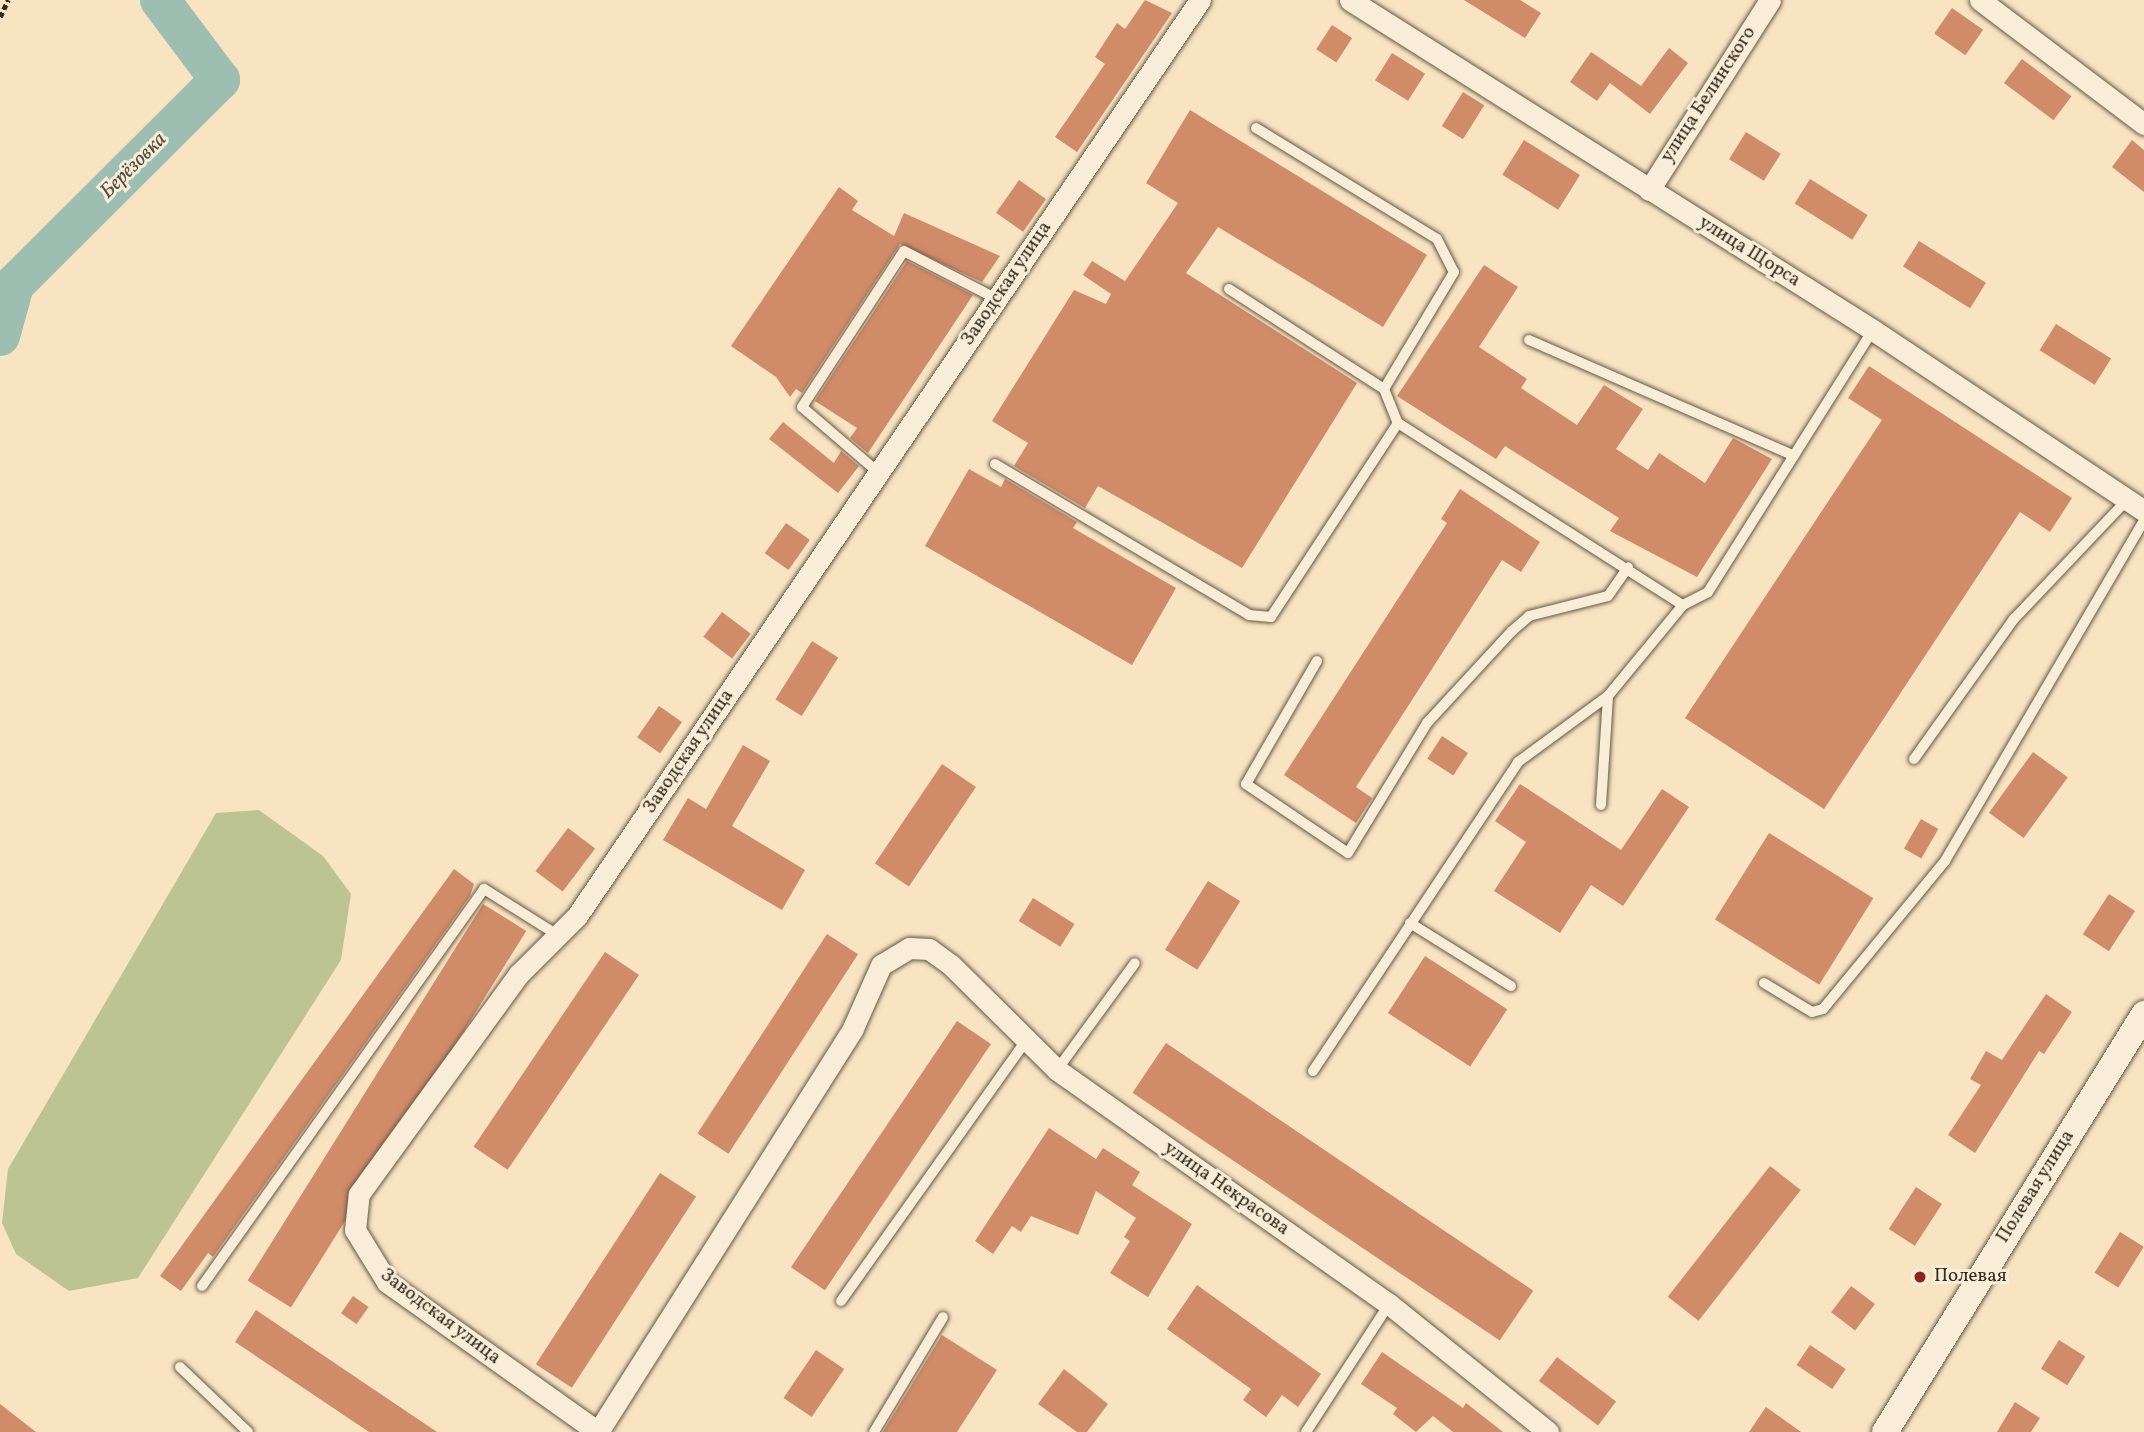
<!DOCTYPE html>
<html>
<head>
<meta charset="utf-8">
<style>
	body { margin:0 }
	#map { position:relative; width:2144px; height:1432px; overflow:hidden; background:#f8e4c1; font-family:Vollkorn,serif }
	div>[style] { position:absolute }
	.green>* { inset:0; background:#bcc494 }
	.river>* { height:40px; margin:-20px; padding:0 20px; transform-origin:20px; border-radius:20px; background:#9dbfb1 }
	.building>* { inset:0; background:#d08b68; transform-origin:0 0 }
	.path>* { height:4.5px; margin-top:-2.25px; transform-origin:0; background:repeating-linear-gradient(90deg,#33291e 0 5px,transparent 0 8.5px) }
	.roads { filter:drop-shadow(0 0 2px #645847) drop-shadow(0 0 2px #645847) }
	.service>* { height:10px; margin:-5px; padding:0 5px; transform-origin:5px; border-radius:5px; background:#faedd7 }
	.minor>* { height:21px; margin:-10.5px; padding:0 10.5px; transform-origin:10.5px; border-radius:10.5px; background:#faedd7 }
	.tertiary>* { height:26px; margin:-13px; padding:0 13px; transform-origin:13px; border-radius:13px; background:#faedd7 }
	.dots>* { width:19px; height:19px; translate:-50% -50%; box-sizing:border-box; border:4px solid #faedd7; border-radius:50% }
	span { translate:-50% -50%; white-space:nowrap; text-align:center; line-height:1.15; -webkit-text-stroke:6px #faedd7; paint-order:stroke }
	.street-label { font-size:19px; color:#33291e }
	.poi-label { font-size:19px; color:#33291e }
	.left { translate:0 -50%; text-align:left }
	.water-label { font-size:21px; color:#4e4e43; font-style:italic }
</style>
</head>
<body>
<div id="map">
	<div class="green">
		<div style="clip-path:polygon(259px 810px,323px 856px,351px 894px,341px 960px,138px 1278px,69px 1291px,16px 1254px,2px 1223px,8px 1169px,216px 813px)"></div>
	</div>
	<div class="river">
		<div style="left:0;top:336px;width:53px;rotate:-74.6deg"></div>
		<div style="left:14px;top:285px;width:291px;rotate:-44.9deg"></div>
		<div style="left:220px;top:80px;width:100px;rotate:-126.9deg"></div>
	</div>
	<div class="building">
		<div style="clip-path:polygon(1145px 0,1172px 13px,1077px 152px,1055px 137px,1105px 64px,1095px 57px,1117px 23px,1125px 29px)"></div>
		<div style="clip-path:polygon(1464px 0,1520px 0,1541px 13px,1525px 38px)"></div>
		<div style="left:1952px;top:8px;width:38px;height:31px;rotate:35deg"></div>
		<div style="left:1332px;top:25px;width:24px;height:29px;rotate:33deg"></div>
		<div style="clip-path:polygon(1669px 48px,1688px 63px,1650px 114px,1610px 83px,1597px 101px,1570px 82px,1591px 52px,1641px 86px)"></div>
		<div style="left:1392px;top:53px;width:39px;height:32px;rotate:32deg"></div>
		<div style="left:2022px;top:59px;width:62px;height:30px;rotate:37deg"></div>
		<div style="left:1463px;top:92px;width:25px;height:40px;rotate:32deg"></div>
		<div style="clip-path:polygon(1190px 110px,1427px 255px,1383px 327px,1218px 227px,1186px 273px,1357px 383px,1242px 568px,1098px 486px,1085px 508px,1014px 466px,1028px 443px,992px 421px,1074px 290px,1106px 304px,1111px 294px,1083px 275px,1092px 261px,1125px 281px,1178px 203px,1146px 183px)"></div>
		<div style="left:1746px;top:132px;width:41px;height:32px;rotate:32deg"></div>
		<div style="left:1524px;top:140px;width:66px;height:41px;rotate:32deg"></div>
		<div style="clip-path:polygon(2132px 140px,2144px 150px,2144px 192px,2112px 167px)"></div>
		<div style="left:1810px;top:179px;width:68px;height:29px;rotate:32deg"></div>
		<div style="left:1019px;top:180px;width:33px;height:40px;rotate:35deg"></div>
		<div style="clip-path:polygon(839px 187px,858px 201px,852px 210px,894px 236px,904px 213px,1000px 256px,982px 282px,900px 244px,802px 393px,796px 389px,790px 397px,776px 377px,731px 346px)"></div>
		<div style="left:1919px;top:241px;width:79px;height:30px;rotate:32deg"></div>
		<div style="clip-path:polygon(907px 261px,973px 295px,868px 453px,850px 438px,857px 428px,815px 401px)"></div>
		<div style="clip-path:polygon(1484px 265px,1518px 287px,1479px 347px,1527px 379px,1521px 388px,1577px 425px,1604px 385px,1643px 409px,1616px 449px,1648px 470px,1659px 453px,1705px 483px,1733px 438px,1772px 459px,1697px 577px,1610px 531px,1619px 518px,1505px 446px,1496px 459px,1397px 396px)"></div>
		<div style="left:2056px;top:324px;width:65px;height:31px;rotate:32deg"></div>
		<div style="clip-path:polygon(1869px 366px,2072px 498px,2050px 532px,2020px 512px,1824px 809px,1685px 718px,1882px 420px,1848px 398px)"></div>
		<div style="clip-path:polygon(783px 422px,834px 463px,841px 451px,859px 466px,838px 493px,769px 439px)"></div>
		<div style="clip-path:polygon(969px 469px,1001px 487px,1005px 479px,1077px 522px,1073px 528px,1176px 588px,1132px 665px,925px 546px)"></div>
		<div style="clip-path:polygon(1460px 489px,1540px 542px,1521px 572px,1502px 560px,1356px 787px,1372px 798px,1356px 823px,1284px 775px,1447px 523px,1441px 519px)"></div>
		<div style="left:786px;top:523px;width:29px;height:37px;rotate:35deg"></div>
		<div style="left:722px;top:612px;width:36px;height:31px;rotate:37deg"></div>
		<div style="left:812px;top:641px;width:31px;height:69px;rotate:32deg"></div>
		<div style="left:659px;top:706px;width:28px;height:38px;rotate:35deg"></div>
		<div style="left:1442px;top:736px;width:31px;height:27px;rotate:33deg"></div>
		<div style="clip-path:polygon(743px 745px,770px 761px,732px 826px,805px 870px,782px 910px,663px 840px,688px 798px,706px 809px)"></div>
		<div style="left:2033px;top:752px;width:43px;height:75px;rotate:36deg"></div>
		<div style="left:942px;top:764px;width:41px;height:120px;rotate:34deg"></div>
		<div style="clip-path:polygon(1520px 784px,1621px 850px,1662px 789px,1689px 807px,1623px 906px,1591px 885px,1560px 933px,1494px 891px,1526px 842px,1495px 821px)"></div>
		<div style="left:1921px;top:819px;width:20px;height:34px;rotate:30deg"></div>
		<div style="left:568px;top:828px;width:34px;height:54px;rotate:37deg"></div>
		<div style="left:1769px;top:833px;width:123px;height:102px;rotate:32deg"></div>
		<div style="clip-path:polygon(454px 869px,474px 884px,470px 896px,213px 1257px,208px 1253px,181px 1291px,160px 1276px)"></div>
		<div style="left:1208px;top:881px;width:38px;height:81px;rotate:32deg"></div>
		<div style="left:2109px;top:894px;width:31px;height:48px;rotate:33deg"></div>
		<div style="left:1033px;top:898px;width:49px;height:27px;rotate:32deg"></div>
		<div style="left:483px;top:904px;width:51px;height:444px;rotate:32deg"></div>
		<div style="left:827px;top:934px;width:37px;height:238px;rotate:33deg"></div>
		<div style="left:605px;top:952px;width:41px;height:235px;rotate:34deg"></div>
		<div style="left:1425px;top:956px;width:98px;height:68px;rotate:33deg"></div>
		<div style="clip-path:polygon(2046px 994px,2072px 1012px,2044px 1054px,2039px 1051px,1975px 1153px,1948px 1135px,1981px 1085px,1970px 1079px,1986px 1051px,2002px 1060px)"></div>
		<div style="left:957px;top:1021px;width:41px;height:297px;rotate:34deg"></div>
		<div style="left:1166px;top:1043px;width:443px;height:60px;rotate:34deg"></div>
		<div style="clip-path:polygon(1049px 1128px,1096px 1159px,1103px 1148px,1140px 1172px,1132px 1185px,1192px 1224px,1148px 1297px,1110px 1273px,1130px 1241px,1124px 1237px,1136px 1218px,1096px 1191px,1078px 1235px,1031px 1216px,1021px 1232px,1012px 1226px,993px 1254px,975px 1241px)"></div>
		<div style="left:1770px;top:1166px;width:39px;height:166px;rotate:38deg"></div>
		<div style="left:660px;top:1173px;width:43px;height:228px;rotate:33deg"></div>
		<div style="left:1916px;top:1187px;width:31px;height:50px;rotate:33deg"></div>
		<div style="left:2120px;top:1232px;width:28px;height:48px;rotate:32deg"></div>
		<div style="clip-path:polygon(1197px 1285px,1321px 1374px,1298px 1407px,1282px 1395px,1266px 1417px,1243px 1400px,1251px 1389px,1167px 1329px)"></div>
		<div style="left:1851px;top:1286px;width:30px;height:33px;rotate:37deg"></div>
		<div style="left:353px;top:1296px;width:19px;height:21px;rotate:35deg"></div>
		<div style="clip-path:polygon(256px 1310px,437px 1432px,369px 1432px,235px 1342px)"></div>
		<div style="clip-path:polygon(942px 1335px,997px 1370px,957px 1432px,883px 1432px)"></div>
		<div style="left:2059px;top:1340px;width:31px;height:34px;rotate:32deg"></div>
		<div style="left:1810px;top:1345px;width:43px;height:24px;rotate:34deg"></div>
		<div style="left:816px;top:1350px;width:34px;height:58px;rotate:34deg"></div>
		<div style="clip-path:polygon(1382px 1352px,1463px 1408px,1466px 1403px,1503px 1432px,1453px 1432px,1433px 1416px,1416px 1432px,1393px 1414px,1397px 1408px,1361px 1384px)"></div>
		<div style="left:1557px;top:1357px;width:74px;height:30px;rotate:37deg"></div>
		<div style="clip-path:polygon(1064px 1369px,1108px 1404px,1087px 1432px,1077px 1432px,1038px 1404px)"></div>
		<div style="clip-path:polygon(2015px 1402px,2040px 1418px,2031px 1432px,1997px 1432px)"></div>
		<div style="clip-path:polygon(0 1404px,36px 1432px,0 1432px)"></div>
		<div style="clip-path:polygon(1766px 1407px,1801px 1432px,1749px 1432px)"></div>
	</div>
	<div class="path">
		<div style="left:0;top:17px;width:19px;rotate:-65deg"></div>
	</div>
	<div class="roads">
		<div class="service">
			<div style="left:1256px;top:128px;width:212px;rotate:31.5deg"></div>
			<div style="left:1437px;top:239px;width:37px;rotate:63deg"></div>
			<div style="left:1454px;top:272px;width:136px;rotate:120.9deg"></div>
			<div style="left:1384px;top:389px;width:37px;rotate:68deg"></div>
			<div style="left:1229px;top:289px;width:184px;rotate:32.8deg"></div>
			<div style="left:1529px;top:340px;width:289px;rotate:23.6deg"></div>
			<div style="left:995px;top:464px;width:295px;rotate:30.7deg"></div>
			<div style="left:1249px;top:615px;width:22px;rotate:5deg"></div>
			<div style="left:1271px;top:617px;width:232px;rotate:-56.8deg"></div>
			<div style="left:1398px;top:423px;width:338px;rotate:32.6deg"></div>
			<div style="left:879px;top:473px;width:101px;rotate:-139.4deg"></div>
			<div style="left:802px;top:407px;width:186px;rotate:-56.8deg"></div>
			<div style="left:904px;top:251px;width:105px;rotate:27.3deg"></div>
			<div style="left:1317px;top:661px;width:142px;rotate:120deg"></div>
			<div style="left:1246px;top:784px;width:123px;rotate:34.1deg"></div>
			<div style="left:1348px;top:853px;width:152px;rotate:-58.7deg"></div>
			<div style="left:1427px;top:723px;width:125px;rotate:-47.3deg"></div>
			<div style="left:1512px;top:631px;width:23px;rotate:-41deg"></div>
			<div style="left:1529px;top:616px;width:81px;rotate:-14.2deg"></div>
			<div style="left:1608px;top:596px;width:35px;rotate:-55deg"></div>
			<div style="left:1914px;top:759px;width:172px;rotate:-54.5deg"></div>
			<div style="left:2014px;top:619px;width:164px;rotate:-46.5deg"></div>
			<div style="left:1601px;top:805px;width:109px;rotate:-86.3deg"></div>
			<div style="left:1410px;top:923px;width:119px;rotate:32deg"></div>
			<div style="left:1764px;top:983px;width:56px;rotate:31.1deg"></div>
			<div style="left:1812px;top:1012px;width:11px;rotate:-15deg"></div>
			<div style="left:1823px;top:1009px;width:192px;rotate:-50.5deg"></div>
			<div style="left:1945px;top:861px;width:394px;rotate:-59.7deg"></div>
			<div style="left:1057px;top:1070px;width:132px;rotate:-53.9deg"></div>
			<div style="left:1313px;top:1071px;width:371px;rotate:-56.4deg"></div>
			<div style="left:1518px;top:762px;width:112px;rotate:-36.3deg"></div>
			<div style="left:1608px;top:696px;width:118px;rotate:-50.5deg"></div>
			<div style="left:1683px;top:605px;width:28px;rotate:-27deg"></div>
			<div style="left:1708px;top:592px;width:310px;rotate:-57.8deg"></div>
			<div style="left:202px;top:1286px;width:487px;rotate:-54.6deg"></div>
			<div style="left:484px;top:889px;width:85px;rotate:32deg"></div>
			<div style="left:841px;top:1301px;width:321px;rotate:-54.6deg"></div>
			<div style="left:180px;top:1367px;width:94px;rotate:43.7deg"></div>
			<div style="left:874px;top:1432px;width:134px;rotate:-59deg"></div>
			<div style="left:1306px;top:1432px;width:153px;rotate:-57deg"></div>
		</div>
		<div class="minor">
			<div style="left:1350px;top:0;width:618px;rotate:32.25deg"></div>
			<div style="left:1873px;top:330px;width:326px;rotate:33.7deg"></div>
			<div style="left:1980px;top:0;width:206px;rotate:37.1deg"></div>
			<div style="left:1649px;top:190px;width:225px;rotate:-57.5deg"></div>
			<div style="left:598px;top:1432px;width:259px;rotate:-144.6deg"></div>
			<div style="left:387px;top:1282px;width:61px;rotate:-121.6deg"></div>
			<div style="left:355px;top:1230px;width:36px;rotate:-84deg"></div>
			<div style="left:359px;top:1194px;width:272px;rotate:-54deg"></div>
			<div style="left:519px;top:974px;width:82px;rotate:-45deg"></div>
			<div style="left:577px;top:916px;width:1108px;rotate:-55.78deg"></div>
			<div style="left:598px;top:1432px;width:478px;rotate:-57.7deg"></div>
			<div style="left:853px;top:1028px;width:69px;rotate:-66deg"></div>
			<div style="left:881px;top:965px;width:33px;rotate:-31deg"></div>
			<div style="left:909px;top:948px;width:20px;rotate:3deg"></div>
			<div style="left:929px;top:949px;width:27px;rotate:36deg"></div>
			<div style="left:951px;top:965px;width:149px;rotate:44.7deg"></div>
			<div style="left:1057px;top:1070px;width:406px;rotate:35.2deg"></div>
			<div style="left:1389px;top:1304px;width:204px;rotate:38.8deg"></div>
		</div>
		<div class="tertiary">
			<div style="left:1885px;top:1432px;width:492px;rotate:-58.2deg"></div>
		</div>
	</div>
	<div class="dots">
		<div style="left:1920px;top:1277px;background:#8f2418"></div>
	</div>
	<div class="street-label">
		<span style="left:1709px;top:95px;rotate:-57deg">улица Белинского</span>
		<span style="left:1749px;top:252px;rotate:32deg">улица Щорса</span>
		<span style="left:1007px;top:284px;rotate:-56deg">Заводская улица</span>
		<span style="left:689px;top:752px;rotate:-56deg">Заводская улица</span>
		<span style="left:2036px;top:1187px;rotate:-58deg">Полевая улица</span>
		<span style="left:1226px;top:1189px;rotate:35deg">улица Некрасова</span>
		<span style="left:440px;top:1317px;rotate:37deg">Заводская улица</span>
	</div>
	<div class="poi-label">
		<span class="left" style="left:1934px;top:1277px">Полевая</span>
	</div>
	<div class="water-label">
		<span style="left:134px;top:166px;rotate:-45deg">Берёзовка</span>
	</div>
</div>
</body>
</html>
